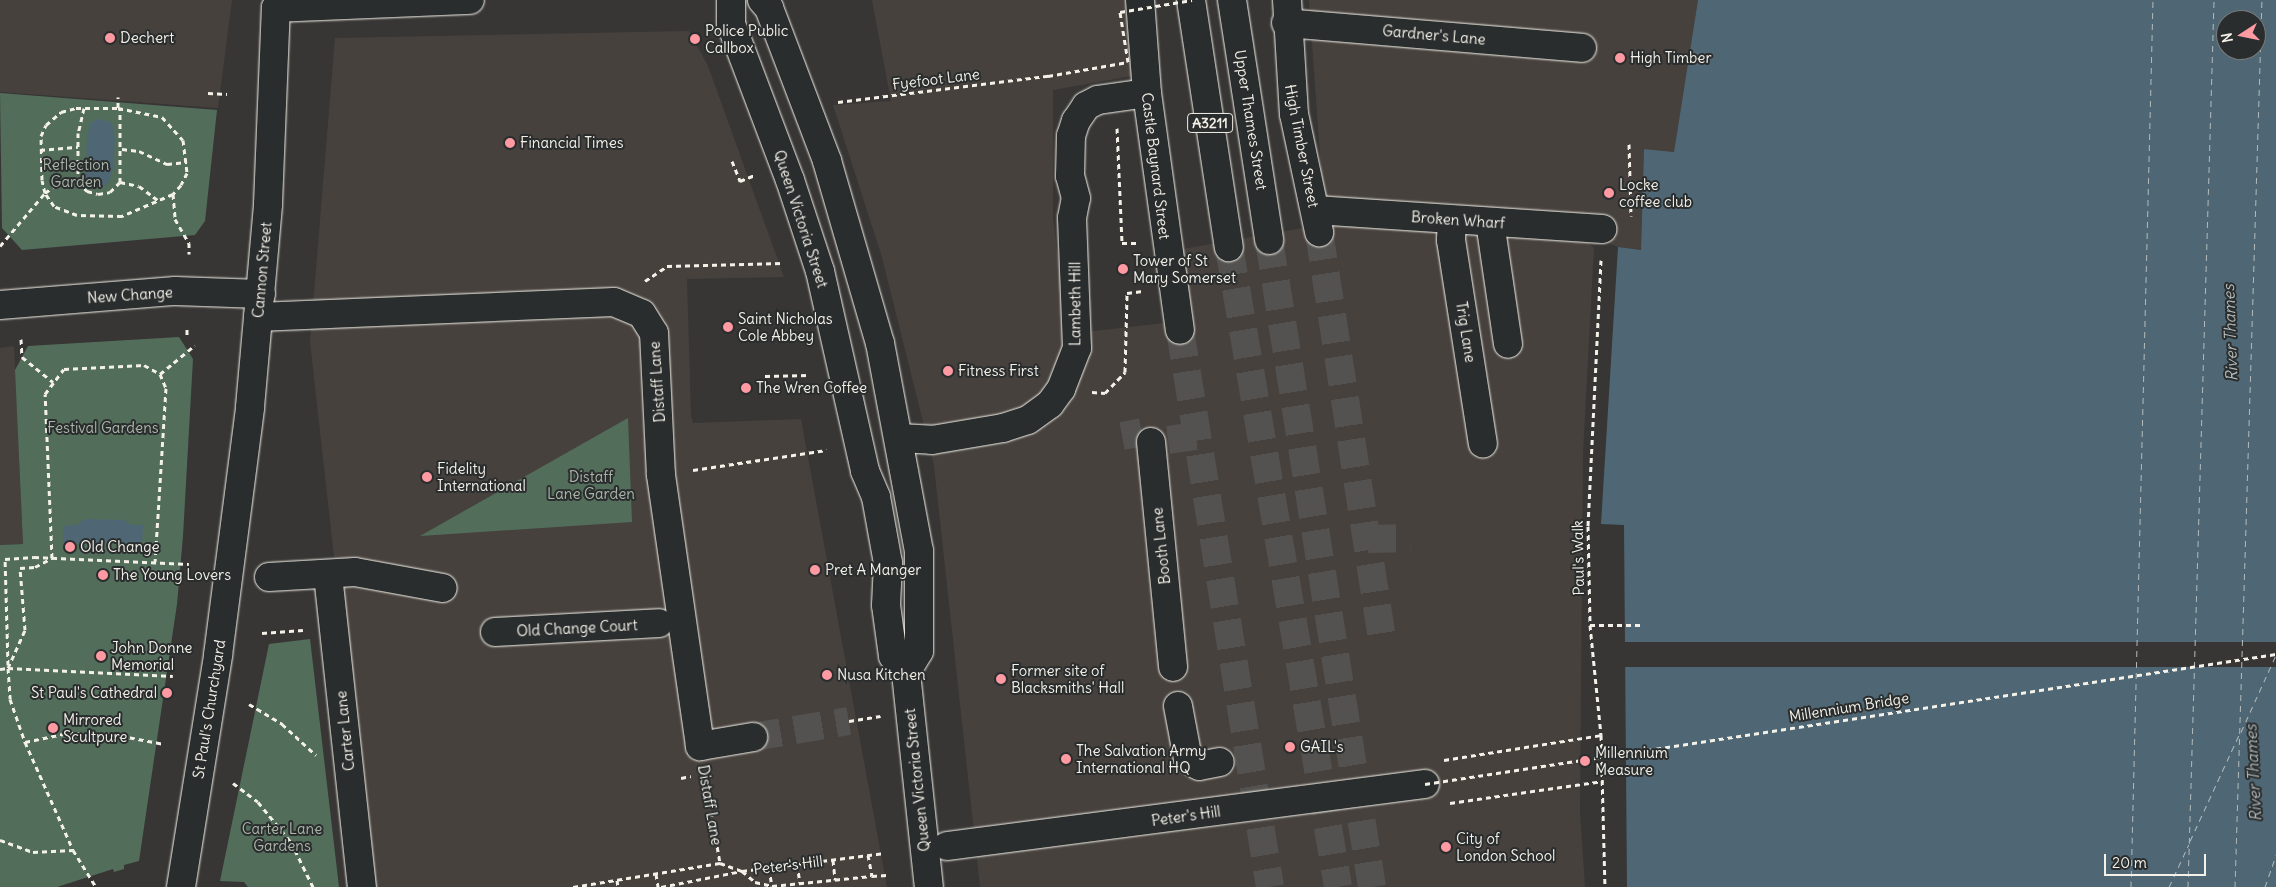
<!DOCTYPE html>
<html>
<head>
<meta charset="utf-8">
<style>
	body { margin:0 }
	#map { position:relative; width:2276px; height:887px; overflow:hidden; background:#373635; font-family:Delius,sans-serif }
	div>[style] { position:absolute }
	.built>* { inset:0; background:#46413d }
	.green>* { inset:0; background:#536d5b }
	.water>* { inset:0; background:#4f6774 }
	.pier>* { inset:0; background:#373635; transform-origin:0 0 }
	.ferry>* { height:1px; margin-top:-0.5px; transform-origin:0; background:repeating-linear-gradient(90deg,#b2baba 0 6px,transparent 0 11px) }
	.minor-tunnel>* { height:28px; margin-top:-14px; transform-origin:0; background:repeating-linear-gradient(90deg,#535250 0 28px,transparent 0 42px) }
	.major-tunnel>* { height:28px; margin-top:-14px; transform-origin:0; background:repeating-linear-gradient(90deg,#535250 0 28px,transparent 0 42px) }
	.path>* { height:3px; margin-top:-1.5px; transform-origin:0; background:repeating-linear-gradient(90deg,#f4f1e8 0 5px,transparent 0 9px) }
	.roads { filter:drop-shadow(0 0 1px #f4f1e8) drop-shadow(0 0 1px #f4f1e8) }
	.minor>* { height:28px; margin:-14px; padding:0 14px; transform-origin:14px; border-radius:14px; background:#2a2d2e }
	.major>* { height:28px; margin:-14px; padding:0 14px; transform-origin:14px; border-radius:14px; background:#2a2d2e }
	.path-bridge>* { height:3px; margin-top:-1.5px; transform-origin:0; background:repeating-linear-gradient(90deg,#f4f1e8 0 5px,transparent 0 9px) }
	.dots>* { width:14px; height:14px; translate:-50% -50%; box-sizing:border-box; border:2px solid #2a2d2e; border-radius:50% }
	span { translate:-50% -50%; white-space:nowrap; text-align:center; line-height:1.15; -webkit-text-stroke:4px #2a2d2e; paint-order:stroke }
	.shield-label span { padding:1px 4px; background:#2a2d2e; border:1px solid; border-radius:4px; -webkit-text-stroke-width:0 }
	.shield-label { font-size:14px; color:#f4f1e8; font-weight:700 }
	.poi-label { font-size:15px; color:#f4f1e8 }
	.left { translate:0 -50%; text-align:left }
	.right { translate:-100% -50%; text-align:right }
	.street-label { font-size:15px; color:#f4f1e8 }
	.park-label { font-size:15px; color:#acb6a9 }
	.water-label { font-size:16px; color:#b2baba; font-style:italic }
	.north { position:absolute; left:2216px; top:10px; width:50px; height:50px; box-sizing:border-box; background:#2a2d2e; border:1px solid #7b7b78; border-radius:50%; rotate:259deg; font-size:14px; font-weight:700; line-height:20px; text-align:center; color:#f4f1e8 }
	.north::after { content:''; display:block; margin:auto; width:18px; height:22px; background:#ff9aa2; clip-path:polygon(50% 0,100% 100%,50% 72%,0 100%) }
	.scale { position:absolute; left:2104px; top:854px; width:102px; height:22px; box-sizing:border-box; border:2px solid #f4f1e8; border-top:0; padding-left:6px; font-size:15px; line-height:18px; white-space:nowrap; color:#f4f1e8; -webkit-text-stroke:4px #2a2d2e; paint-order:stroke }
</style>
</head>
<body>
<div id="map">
	<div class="built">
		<div style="clip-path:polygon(0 0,232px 0,218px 108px,0 92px)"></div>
		<div style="clip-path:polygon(872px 0,1125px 0,1132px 76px,1053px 90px,1053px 218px,1067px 334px,1182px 321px,1171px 251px,1303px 228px,1415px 221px,1581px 237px,1594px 248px,1583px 453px,1580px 812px,1585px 887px,980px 887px,934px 466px,881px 254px,833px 105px,891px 101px)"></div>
		<div style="clip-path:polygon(1309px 0,1698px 0,1674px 152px,1644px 149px,1641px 250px,1618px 247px,1544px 217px,1323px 198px)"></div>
		<div style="clip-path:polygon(689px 31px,708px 66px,784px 277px,687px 279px,691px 416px,693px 423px,801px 419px,887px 887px,371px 887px,310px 342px,335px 38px)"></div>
		<div style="clip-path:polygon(14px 346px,23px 544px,0 545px,0 348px)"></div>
	</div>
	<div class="green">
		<div style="clip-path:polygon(0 93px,217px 110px,205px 221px,195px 235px,22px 250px,2px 228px)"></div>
		<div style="clip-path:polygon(179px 337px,193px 359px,183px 536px,177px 604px,139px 861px,124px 865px,124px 869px,114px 872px,113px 869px,57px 887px,0 887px,0 545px,23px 544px,15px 370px,28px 346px)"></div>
		<div style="clip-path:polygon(628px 418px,632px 522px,420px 536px)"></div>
		<div style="clip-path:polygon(310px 639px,339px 887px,248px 887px,244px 882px,220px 881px,269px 644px)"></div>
	</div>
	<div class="water">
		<div style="clip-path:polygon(evenodd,1698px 0,2276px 0,2276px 887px,1627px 887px,1624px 525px,1601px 524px,1618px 247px,1641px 250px,1644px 149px,1674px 152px,1698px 0,2226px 20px,2256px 20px,2256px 50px,2226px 50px,2226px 20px)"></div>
		<div style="clip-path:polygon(97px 119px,112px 122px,115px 140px,113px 168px,109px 182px,103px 187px,92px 186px,86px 180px,87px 138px,90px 124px)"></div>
		<div style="clip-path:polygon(84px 519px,124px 520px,131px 525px,143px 525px,142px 543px,63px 543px,63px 526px,77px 525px)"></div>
	</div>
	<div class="pier">
		<div style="left:2276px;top:642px;width:25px;height:661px;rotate:90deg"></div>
	</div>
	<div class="ferry">
		<div style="left:2241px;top:732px;width:85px;rotate:-65.6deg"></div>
		<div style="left:2190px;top:841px;width:117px;rotate:-65.2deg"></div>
		<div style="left:2131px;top:887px;width:887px;rotate:-88.58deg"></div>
		<div style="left:2169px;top:887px;width:47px;rotate:-65.1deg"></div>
		<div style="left:2188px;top:887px;width:887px;rotate:-88.32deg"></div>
		<div style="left:2235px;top:887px;width:887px;rotate:-88.26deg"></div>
		<div style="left:2265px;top:887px;width:34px;rotate:-71deg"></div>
	</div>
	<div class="minor-tunnel">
		<div style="left:1319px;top:232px;width:411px;rotate:81.2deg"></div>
		<div style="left:1180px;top:330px;width:564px;rotate:80.82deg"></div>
		<div style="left:1122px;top:436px;width:20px;rotate:-11deg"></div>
		<div style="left:1168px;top:440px;width:29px;rotate:-8deg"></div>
		<div style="left:1368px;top:539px;width:42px;rotate:-1.4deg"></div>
		<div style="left:753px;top:737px;width:97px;rotate:-9.5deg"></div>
	</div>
	<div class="major-tunnel">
		<div style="left:1269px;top:240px;width:655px;rotate:80.95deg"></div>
		<div style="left:1229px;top:247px;width:649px;rotate:80.33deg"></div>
	</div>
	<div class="path">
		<div style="left:208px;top:93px;width:19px;rotate:3deg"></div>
		<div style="left:838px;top:102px;width:212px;rotate:-7.1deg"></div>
		<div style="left:76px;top:108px;width:42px"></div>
		<div style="left:118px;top:108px;width:45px;rotate:11.6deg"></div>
		<div style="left:162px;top:117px;width:31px;rotate:48deg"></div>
		<div style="left:183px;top:140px;width:33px;rotate:83deg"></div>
		<div style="left:187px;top:173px;width:13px;rotate:117deg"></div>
		<div style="left:181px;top:185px;width:12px;rotate:132deg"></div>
		<div style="left:173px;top:194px;width:56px;rotate:156.7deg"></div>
		<div style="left:122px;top:216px;width:45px;rotate:-178.7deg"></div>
		<div style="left:77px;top:215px;width:25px;rotate:-159deg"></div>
		<div style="left:54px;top:206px;width:16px;rotate:-125deg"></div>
		<div style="left:45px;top:193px;width:13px;rotate:-103deg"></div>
		<div style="left:42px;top:180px;width:44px;rotate:-91.3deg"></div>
		<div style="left:41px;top:136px;width:12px;rotate:-66deg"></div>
		<div style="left:46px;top:125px;width:20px;rotate:-41deg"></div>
		<div style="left:61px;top:112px;width:16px;rotate:-15deg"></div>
		<div style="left:84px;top:108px;width:26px;rotate:103deg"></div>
		<div style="left:78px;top:133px;width:49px;rotate:90deg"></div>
		<div style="left:78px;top:182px;width:13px;rotate:45deg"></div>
		<div style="left:87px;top:191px;width:11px;rotate:15deg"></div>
		<div style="left:98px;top:194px;width:12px;rotate:-9deg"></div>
		<div style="left:110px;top:192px;width:14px;rotate:-45deg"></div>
		<div style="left:120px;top:182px;width:74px;rotate:-90deg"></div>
		<div style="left:118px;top:108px;width:11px;rotate:-90deg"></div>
		<div style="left:1117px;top:128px;width:115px;rotate:87.5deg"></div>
		<div style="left:1122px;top:243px;width:14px"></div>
		<div style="left:1629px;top:144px;width:72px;rotate:88.4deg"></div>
		<div style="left:122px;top:149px;width:17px;rotate:7deg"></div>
		<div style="left:139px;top:151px;width:31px;rotate:25deg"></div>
		<div style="left:167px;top:164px;width:20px;rotate:-6deg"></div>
		<div style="left:40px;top:150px;width:38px;rotate:-5deg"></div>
		<div style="left:732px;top:161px;width:22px;rotate:68deg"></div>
		<div style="left:740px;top:181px;width:16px;rotate:-22deg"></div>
		<div style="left:120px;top:182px;width:19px;rotate:12deg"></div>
		<div style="left:139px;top:186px;width:25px;rotate:37deg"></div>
		<div style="left:173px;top:194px;width:25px;rotate:85deg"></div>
		<div style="left:175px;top:219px;width:28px;rotate:60deg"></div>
		<div style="left:189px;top:243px;width:11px;rotate:90deg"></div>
		<div style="left:0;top:246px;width:70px;rotate:-49.7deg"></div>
		<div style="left:45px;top:193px;width:15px;rotate:-37deg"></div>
		<div style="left:57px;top:184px;width:21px;rotate:-5deg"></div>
		<div style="left:1601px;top:260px;width:266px;rotate:92.8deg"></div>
		<div style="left:1588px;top:526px;width:99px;rotate:88.8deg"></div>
		<div style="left:1590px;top:625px;width:111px;rotate:84.3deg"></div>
		<div style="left:1601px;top:735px;width:152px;rotate:88.5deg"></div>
		<div style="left:645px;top:281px;width:27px;rotate:-34deg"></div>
		<div style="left:667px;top:266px;width:117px;rotate:-1.5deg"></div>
		<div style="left:187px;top:329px;width:9px;rotate:90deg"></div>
		<div style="left:21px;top:339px;width:18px;rotate:87deg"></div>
		<div style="left:22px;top:357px;width:40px;rotate:39deg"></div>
		<div style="left:160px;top:374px;width:45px;rotate:-39.6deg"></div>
		<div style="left:765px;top:376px;width:45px;rotate:-1.3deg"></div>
		<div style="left:1092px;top:392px;width:13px;rotate:4deg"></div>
		<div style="left:1105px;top:393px;width:29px;rotate:-46deg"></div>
		<div style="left:1125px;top:372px;width:79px;rotate:-88.5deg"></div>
		<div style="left:1127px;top:293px;width:16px;rotate:-7deg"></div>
		<div style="left:693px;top:470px;width:135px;rotate:-8.5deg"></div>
		<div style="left:1590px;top:625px;width:53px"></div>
		<div style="left:262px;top:633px;width:41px;rotate:-4.2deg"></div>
		<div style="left:8px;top:665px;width:106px;rotate:-91.6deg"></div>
		<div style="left:5px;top:559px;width:29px;rotate:-4deg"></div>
		<div style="left:34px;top:557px;width:155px;rotate:2.6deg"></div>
		<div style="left:8px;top:668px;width:42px;rotate:-65.9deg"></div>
		<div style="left:25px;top:630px;width:62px;rotate:-94.6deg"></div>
		<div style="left:20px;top:568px;width:15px;rotate:-4deg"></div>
		<div style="left:35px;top:567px;width:19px;rotate:-28deg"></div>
		<div style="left:52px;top:558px;width:164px;rotate:-92.4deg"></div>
		<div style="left:45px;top:394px;width:31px;rotate:-53deg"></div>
		<div style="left:64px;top:369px;width:80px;rotate:-2.9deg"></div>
		<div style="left:144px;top:365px;width:18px;rotate:29deg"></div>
		<div style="left:160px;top:374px;width:15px;rotate:67deg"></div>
		<div style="left:166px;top:388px;width:174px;rotate:93.6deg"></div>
		<div style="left:8px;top:668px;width:165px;rotate:2.8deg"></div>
		<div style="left:0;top:669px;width:8px;rotate:-7deg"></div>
		<div style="left:8px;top:668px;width:31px;rotate:86deg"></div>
		<div style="left:10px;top:699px;width:46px;rotate:70.8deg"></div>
		<div style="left:25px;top:742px;width:118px;rotate:66deg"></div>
		<div style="left:73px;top:850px;width:44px;rotate:58.1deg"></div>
		<div style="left:249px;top:704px;width:39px;rotate:31deg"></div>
		<div style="left:282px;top:724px;width:46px;rotate:42.4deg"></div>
		<div style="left:849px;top:721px;width:32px;rotate:-9deg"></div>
		<div style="left:25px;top:742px;width:44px;rotate:-11.8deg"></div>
		<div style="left:68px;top:733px;width:44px;rotate:1.3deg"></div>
		<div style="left:112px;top:734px;width:53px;rotate:10.9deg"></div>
		<div style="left:1444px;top:760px;width:159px;rotate:-9deg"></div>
		<div style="left:705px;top:776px;width:88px;rotate:80.2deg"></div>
		<div style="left:681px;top:778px;width:10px;rotate:-11deg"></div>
		<div style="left:233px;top:783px;width:31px;rotate:37deg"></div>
		<div style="left:258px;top:802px;width:52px;rotate:50.5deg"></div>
		<div style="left:291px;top:842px;width:50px;rotate:63.9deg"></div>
		<div style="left:1450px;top:803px;width:155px;rotate:-8.2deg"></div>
		<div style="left:0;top:840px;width:35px;rotate:20deg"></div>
		<div style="left:33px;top:852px;width:40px;rotate:-2.9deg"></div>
		<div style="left:868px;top:855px;width:21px;rotate:79deg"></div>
		<div style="left:872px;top:876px;width:15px;rotate:-4deg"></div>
		<div style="left:833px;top:860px;width:20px;rotate:84deg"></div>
		<div style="left:797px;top:864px;width:19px;rotate:81deg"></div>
		<div style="left:769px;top:868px;width:18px;rotate:81deg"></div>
		<div style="left:656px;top:874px;width:13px;rotate:81deg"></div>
		<div style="left:617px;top:880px;width:7px;rotate:82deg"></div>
		<div style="left:573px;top:887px;width:149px;rotate:-9.3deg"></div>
		<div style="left:720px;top:863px;width:23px;rotate:20deg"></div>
		<div style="left:742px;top:871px;width:17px;rotate:40deg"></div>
		<div style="left:755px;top:882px;width:17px;rotate:13deg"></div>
		<div style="left:772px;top:886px;width:100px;rotate:-5.7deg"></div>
		<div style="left:661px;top:887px;width:83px;rotate:-11.2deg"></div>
		<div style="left:742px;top:871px;width:144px;rotate:-7.2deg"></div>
	</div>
	<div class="roads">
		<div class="minor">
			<div style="left:731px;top:0;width:24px;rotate:90deg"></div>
			<div style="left:731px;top:24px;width:167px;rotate:69.3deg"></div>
			<div style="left:790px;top:180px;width:96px;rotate:71.8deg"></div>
			<div style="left:820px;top:271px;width:205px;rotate:77.3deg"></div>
			<div style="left:865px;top:471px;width:28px;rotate:67deg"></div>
			<div style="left:876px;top:497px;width:67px;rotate:79.7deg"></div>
			<div style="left:888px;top:563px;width:42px;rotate:92.7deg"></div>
			<div style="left:886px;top:605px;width:51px;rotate:82.2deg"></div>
			<div style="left:893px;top:656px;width:21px;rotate:53deg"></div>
			<div style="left:906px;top:673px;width:215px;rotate:83.9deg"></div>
			<div style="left:762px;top:0;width:11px;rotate:49deg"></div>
			<div style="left:769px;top:8px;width:164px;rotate:69.2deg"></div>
			<div style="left:827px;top:161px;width:190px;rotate:73.8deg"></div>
			<div style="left:880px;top:343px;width:212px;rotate:79.4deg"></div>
			<div style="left:919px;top:551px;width:100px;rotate:90deg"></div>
			<div style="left:919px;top:651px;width:26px;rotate:121deg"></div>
			<div style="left:1140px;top:0;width:93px;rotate:85.7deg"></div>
			<div style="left:1147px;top:93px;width:239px;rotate:82.1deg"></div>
			<div style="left:1287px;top:0;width:114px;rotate:86.5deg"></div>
			<div style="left:1294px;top:114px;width:121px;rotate:78deg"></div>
			<div style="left:276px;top:8px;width:194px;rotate:-2.4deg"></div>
			<div style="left:1286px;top:23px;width:297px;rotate:4.8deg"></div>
			<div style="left:1315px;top:210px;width:288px;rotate:3.8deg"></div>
			<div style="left:1452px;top:220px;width:20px;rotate:93deg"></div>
			<div style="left:1451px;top:240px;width:206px;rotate:81.1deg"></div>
			<div style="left:1490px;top:222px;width:123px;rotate:81.6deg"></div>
			<div style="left:0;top:305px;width:176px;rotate:-4.6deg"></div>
			<div style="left:175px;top:291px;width:86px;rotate:2deg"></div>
			<div style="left:258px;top:317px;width:356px;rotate:-2.4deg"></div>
			<div style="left:614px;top:302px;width:30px;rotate:23deg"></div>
			<div style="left:642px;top:314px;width:22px;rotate:58deg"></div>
			<div style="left:654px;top:333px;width:142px;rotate:87.2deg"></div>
			<div style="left:661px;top:475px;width:274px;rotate:81.8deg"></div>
			<div style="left:700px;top:746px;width:54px;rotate:-9.6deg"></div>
			<div style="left:899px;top:438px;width:33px;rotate:3deg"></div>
			<div style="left:932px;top:440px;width:72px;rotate:-9.6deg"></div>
			<div style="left:1003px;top:428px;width:26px;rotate:-18deg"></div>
			<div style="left:1028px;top:420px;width:27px;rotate:-36deg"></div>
			<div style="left:1050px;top:404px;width:19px;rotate:-54deg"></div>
			<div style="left:1061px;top:389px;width:44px;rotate:-68.7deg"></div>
			<div style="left:1077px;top:348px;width:130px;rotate:-92.2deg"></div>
			<div style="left:1072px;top:218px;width:20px;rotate:-79deg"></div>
			<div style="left:1076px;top:198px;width:23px;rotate:-105deg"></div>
			<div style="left:1070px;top:176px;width:40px;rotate:-88.6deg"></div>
			<div style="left:1071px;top:136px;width:16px;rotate:-72deg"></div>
			<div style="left:1076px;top:121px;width:18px;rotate:-56deg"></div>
			<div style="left:1086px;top:106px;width:13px;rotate:-27deg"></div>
			<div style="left:1098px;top:100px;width:49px;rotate:-8.1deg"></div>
			<div style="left:1151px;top:442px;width:226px;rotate:84.4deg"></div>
			<div style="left:328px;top:575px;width:314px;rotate:83.8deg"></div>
			<div style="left:269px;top:577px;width:86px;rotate:-3.3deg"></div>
			<div style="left:355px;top:572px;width:89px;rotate:10.3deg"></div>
			<div style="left:495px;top:632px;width:164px;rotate:-3.1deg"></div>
			<div style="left:1178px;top:706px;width:54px;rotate:79.3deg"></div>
			<div style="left:1188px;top:759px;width:13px;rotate:32deg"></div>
			<div style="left:1199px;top:766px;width:21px;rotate:-11deg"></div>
			<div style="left:947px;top:846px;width:482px;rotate:-7.4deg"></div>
			<div style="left:181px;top:887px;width:235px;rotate:-80.9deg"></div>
			<div style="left:218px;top:655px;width:250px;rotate:-82.6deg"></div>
			<div style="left:250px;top:407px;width:204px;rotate:-84.9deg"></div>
			<div style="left:268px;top:204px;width:196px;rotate:-87.7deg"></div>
			<div style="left:276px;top:8px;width:9px;rotate:-58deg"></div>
		</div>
		<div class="major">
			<div style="left:1191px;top:0;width:250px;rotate:81.3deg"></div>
			<div style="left:1232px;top:0;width:243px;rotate:81.2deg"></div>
		</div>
	</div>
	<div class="path-bridge">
		<div style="left:1048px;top:76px;width:81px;rotate:-9.9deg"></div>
		<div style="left:1128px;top:62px;width:51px;rotate:-99.1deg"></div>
		<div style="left:1120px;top:12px;width:73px;rotate:-9.5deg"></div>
		<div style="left:1425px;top:784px;width:861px;rotate:-8.69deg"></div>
	</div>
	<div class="dots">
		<div style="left:110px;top:38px;background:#ff9aa2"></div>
		<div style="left:695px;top:39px;background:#ff9aa2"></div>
		<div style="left:1620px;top:58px;background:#ff9aa2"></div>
		<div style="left:510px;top:143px;background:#ff9aa2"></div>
		<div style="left:1609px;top:193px;background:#ff9aa2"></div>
		<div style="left:1123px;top:269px;background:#ff9aa2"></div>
		<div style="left:728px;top:327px;background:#ff9aa2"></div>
		<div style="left:948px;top:371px;background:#ff9aa2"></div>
		<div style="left:746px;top:388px;background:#ff9aa2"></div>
		<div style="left:427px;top:477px;background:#ff9aa2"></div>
		<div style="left:70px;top:547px;background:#ff9aa2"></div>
		<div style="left:815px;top:570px;background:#ff9aa2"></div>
		<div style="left:103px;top:575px;background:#ff9aa2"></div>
		<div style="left:101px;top:656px;background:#ff9aa2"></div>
		<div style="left:827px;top:675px;background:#ff9aa2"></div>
		<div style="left:1001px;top:679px;background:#ff9aa2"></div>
		<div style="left:167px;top:693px;background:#ff9aa2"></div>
		<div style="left:53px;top:728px;background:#ff9aa2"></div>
		<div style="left:1290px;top:747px;background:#ff9aa2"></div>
		<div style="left:1066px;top:759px;background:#ff9aa2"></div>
		<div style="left:1585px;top:761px;background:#ff9aa2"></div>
		<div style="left:1446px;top:847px;background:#ff9aa2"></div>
	</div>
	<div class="shield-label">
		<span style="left:1210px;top:123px">A3211</span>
	</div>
	<div class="poi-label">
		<span class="left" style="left:705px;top:39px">Police Public<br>Callbox</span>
		<span class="left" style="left:120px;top:38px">Dechert</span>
		<span class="left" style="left:1630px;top:58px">High Timber</span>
		<span class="left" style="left:520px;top:143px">Financial Times</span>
		<span class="left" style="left:1619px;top:193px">Locke<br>coffee club</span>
		<span class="left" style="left:1133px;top:269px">Tower of St<br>Mary Somerset</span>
		<span class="left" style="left:738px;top:327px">Saint Nicholas<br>Cole Abbey</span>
		<span class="left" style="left:958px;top:371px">Fitness First</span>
		<span class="left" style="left:756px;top:388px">The Wren Coffee</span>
		<span class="left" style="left:437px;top:477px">Fidelity<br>International</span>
		<span class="left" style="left:80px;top:547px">Old Change</span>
		<span class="left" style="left:825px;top:570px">Pret A Manger</span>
		<span class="left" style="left:113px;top:575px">The Young Lovers</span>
		<span class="left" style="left:111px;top:656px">John Donne<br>Memorial</span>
		<span class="left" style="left:1011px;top:679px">Former site of<br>Blacksmiths' Hall</span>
		<span class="left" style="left:837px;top:675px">Nusa Kitchen</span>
		<span class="right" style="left:157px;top:693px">St Paul's Cathedral</span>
		<span class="left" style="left:63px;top:728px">Mirrored<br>Scultpure</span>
		<span class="left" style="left:1300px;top:747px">GAIL's</span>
		<span class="left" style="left:1076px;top:759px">The Salvation Army<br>International HQ</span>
		<span class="left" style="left:1595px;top:761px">Millennium<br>Measure</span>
		<span class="left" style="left:1456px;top:847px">City of<br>London School</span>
	</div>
	<div class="street-label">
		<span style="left:1434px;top:35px;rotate:5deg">Gardner's Lane</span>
		<span style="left:936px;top:79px;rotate:-7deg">Fyefoot Lane</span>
		<span style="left:1251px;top:120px;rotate:81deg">Upper Thames Street</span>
		<span style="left:1302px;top:146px;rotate:79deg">High Timber Street</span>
		<span style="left:1156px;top:166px;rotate:83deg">Castle Baynard Street</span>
		<span style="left:801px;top:219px;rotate:72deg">Queen Victoria Street</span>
		<span style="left:1458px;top:220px;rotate:4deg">Broken Wharf</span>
		<span style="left:262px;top:270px;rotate:-85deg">Cannon Street</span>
		<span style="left:130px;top:295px;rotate:-4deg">New Change</span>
		<span style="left:1075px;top:304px;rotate:-90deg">Lambeth Hill</span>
		<span style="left:1466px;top:332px;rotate:81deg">Trig Lane</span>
		<span style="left:657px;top:382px;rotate:-94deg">Distaff Lane</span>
		<span style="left:1161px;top:546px;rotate:-96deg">Booth Lane</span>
		<span style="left:1578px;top:558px;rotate:-91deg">Paul's Walk</span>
		<span style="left:577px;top:628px;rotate:-3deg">Old Change Court</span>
		<span style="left:1849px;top:707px;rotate:-9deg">Millennium Bridge</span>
		<span style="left:209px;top:709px;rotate:-81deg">St Paul's Churchyard</span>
		<span style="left:345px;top:731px;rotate:-96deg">Carter Lane</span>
		<span style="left:917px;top:780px;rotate:-96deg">Queen Victoria Street</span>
		<span style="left:710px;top:805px;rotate:80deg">Distaff Lane</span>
		<span style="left:1186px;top:816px;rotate:-8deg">Peter's Hill</span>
		<span style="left:788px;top:865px;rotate:-7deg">Peter's Hill</span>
	</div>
	<div class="park-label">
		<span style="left:76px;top:173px">Reflection<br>Garden</span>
		<span style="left:103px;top:428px">Festival Gardens</span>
		<span style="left:591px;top:485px">Distaff<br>Lane Garden</span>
		<span style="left:282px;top:837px">Carter Lane<br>Gardens</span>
	</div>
	<div class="water-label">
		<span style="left:2230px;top:333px;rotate:-92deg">River Thames</span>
		<span style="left:2253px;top:773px;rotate:-93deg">River Thames</span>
	</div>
	<div class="north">N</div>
	<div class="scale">20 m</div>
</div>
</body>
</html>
